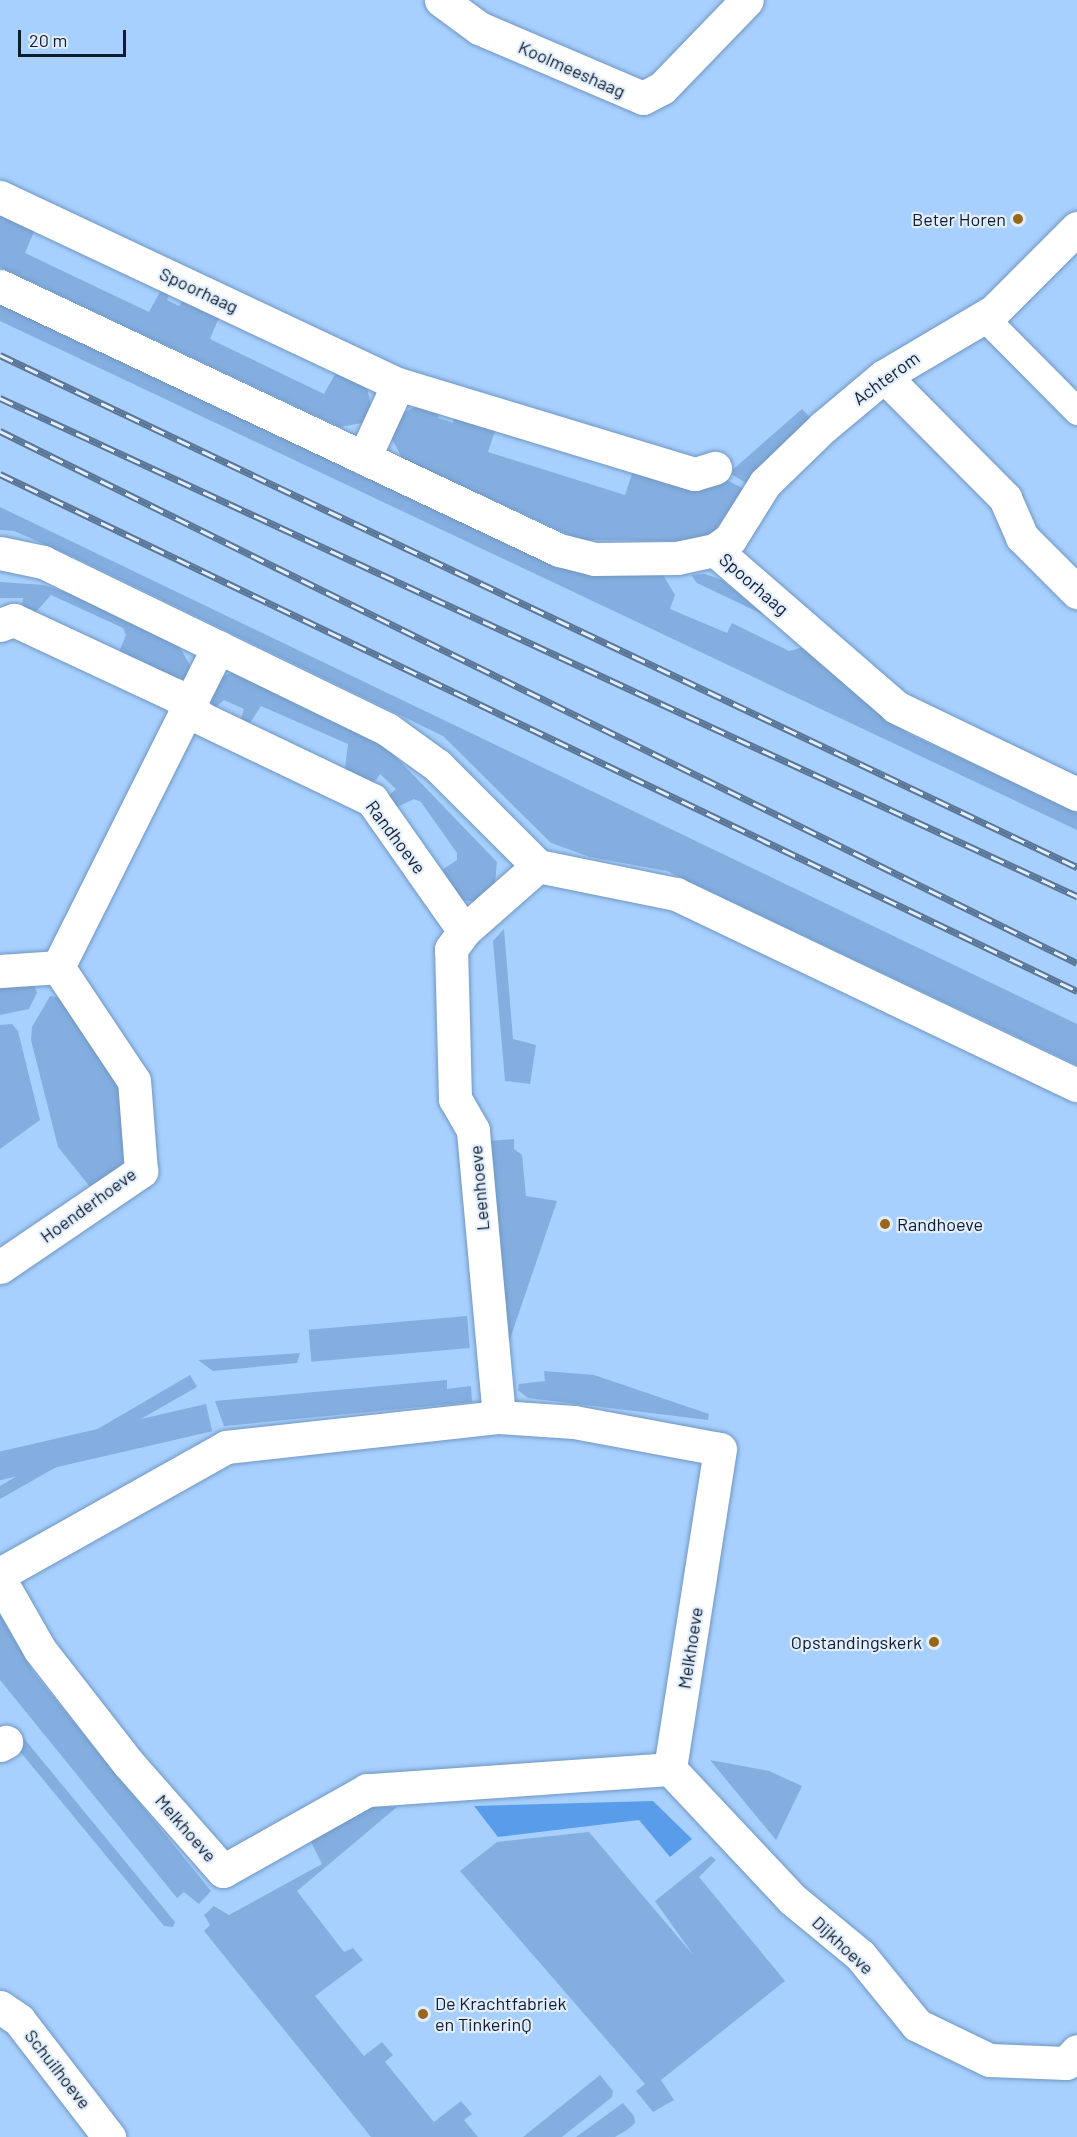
<!DOCTYPE html>
<html>
<head>
<meta charset="utf-8">
<style>
	body { margin:0 }
	#map { position:relative; width:1077px; height:2137px; overflow:hidden; background:#a8d0fe; font-family:Barlow,sans-serif }
	div>[style] { position:absolute }
	.green>* { inset:0; background:#84aee0; transform-origin:0 0 }
	.forest>* { inset:0; background:#599dea }
	.roads { filter:drop-shadow(0 0 2px #7096c1) drop-shadow(0 0 2px #7096c1) }
	.pedestrian>* { height:27px; margin:-13.5px; padding:0 13.5px; transform-origin:13.5px; border-radius:13.5px; background:#fff }
	.minor>* { height:33px; margin:-16.5px; padding:0 16.5px; transform-origin:16.5px; border-radius:16.5px; background:#fff }
	.tertiary>* { height:33px; margin:-16.5px; padding:0 16.5px; transform-origin:16.5px; border-radius:16.5px; background:#fff }
	.rail>* { height:7px; margin-top:-3.5px; transform-origin:0; background:repeating-linear-gradient(90deg,#e2eefc 0 14px,#5a7595 0 28px); box-sizing:border-box; border-block:2px solid #5a7595 }
	.dots>* { width:16px; height:16px; translate:-50% -50%; box-sizing:border-box; border:3px solid #e2eefc; border-radius:50% }
	span { translate:-50% -50%; white-space:nowrap; text-align:center; line-height:1.15; -webkit-text-stroke:4.5px #e2eefc; paint-order:stroke }
	.street-label { font-size:18px; color:#0e1c2d }
	.poi-label { font-size:18px; color:#0e1c2d }
	.right { translate:-100% -50%; text-align:right }
	.left { translate:0 -50%; text-align:left }
	.scale { position:absolute; left:18px; top:30px; width:108px; height:27px; box-sizing:border-box; border:3px solid #0e1c2d; border-top:0; padding-left:8px; font-size:18px; line-height:21px; white-space:nowrap; color:#0e1c2d; -webkit-text-stroke:4px #e2eefc; paint-order:stroke }
</style>
</head>
<body>
<div id="map">
	<div class="green">
		<div style="clip-path:polygon(0 210px,35px 229px,25px 253px,149px 312px,161px 290px,172px 289px,167px 300px,179px 306px,187px 296px,220px 315px,210px 339px,324px 394px,337px 371px,367px 388px,371px 406px,362px 423px,340px 427px,0 267px)"></div>
		<div style="clip-path:polygon(0 302px,562px 568px,586px 574px,663px 575px,675px 595px,670px 609px,727px 633px,732px 623px,789px 651px,804px 647px,907px 733px,1077px 812px,1077px 830px,0 321px)"></div>
		<div style="clip-path:polygon(423px 403px,441px 406px,438px 418px,453px 423px,457px 411px,496px 428px,488px 452px,625px 495px,633px 471px,723px 478px,744px 489px,713px 533px,687px 541px,580px 540px,402px 458px,390px 435px,401px 414px)"></div>
		<div style="clip-path:polygon(802px 409px,812px 419px,748px 484px,729px 473px)"></div>
		<div style="clip-path:polygon(0 507px,1077px 1024px,1077px 1065px,667px 871px,590px 857px,551px 843px,443px 736px,76px 558px,14px 531px,0 530px)"></div>
		<div style="clip-path:polygon(705px 574px,722px 580px,764px 615px,697px 583px,691px 575px)"></div>
		<div style="clip-path:polygon(0 582px,44px 585px,71px 594px,179px 646px,190px 665px,186px 677px,180px 680px,119px 652px,126px 635px,123px 628px,51px 595px,34px 614px,22px 609px,23px 598px,0 598px)"></div>
		<div style="clip-path:polygon(233px 673px,377px 741px,394px 755px,497px 862px,495px 884px,477px 902px,460px 900px,442px 870px,457px 860px,457px 853px,421px 802px,414px 799px,395px 808px,387px 797px,396px 789px,380px 774px,373px 784px,345px 769px,348px 744px,261px 706px,250px 723px,241px 719px,244px 709px,224px 700px,215px 708px,209px 698px,218px 677px)"></div>
		<div style="clip-path:polygon(504px 929px,513px 1039px,536px 1045px,530px 1084px,505px 1081px,493px 941px)"></div>
		<div style="clip-path:polygon(33px 982px,37px 993px,29px 1009px,0 1015px,0 983px)"></div>
		<div style="clip-path:polygon(50px 996px,60px 998px,119px 1082px,125px 1162px,91px 1188px,58px 1147px,31px 1040px,32px 1027px)"></div>
		<div style="clip-path:polygon(12px 1024px,18px 1031px,40px 1120px,0 1149px,0 1025px)"></div>
		<div style="clip-path:polygon(514px 1139px,514px 1149px,522px 1155px,526px 1196px,557px 1201px,509px 1342px,489px 1141px)"></div>
		<div style="left:467px;top:1316px;width:32px;height:159px;rotate:85deg"></div>
		<div style="clip-path:polygon(300px 1353px,297px 1363px,213px 1371px,198px 1360px)"></div>
		<div style="clip-path:polygon(544px 1371px,594px 1375px,709px 1414px,708px 1420px,528px 1398px,518px 1390px,519px 1384px,545px 1381px)"></div>
		<div style="clip-path:polygon(190px 1375px,197px 1387px,0 1499px,0 1486px)"></div>
		<div style="clip-path:polygon(447px 1380px,447px 1389px,471px 1386px,472px 1402px,224px 1426px,215px 1401px)"></div>
		<div style="left:206px;top:1404px;width:28px;height:237px;rotate:77deg"></div>
		<div style="clip-path:polygon(0 1615px,34px 1673px,211px 1891px,199px 1904px,184px 1892px,177px 1898px,0 1680px)"></div>
		<div style="clip-path:polygon(22px 1736px,175px 1922px,173px 1927px,164px 1926px,13px 1743px)"></div>
		<div style="clip-path:polygon(710px 1760px,769px 1771px,802px 1786px,776px 1840px)"></div>
		<div style="clip-path:polygon(372px 1807px,397px 1807px,297px 1891px,344px 1952px,353px 1948px,363px 1960px,315px 1996px,364px 2056px,382px 2042px,393px 2055px,385px 2062px,434px 2122px,461px 2101px,472px 2114px,464px 2120px,478px 2137px,371px 2137px,204px 1931px,210px 1925px,204px 1915px,214px 1906px,229px 1915px,322px 1864px,310px 1840px)"></div>
		<div style="clip-path:polygon(589px 1832px,694px 1956px,655px 1901px,711px 1856px,716px 1860px,699px 1877px,785px 1981px,661px 2080px,674px 2100px,653px 2112px,636px 2091px,645px 2084px,460px 1871px,497px 1842px)"></div>
		<div style="clip-path:polygon(600px 2075px,613px 2091px,612px 2097px,562px 2137px,523px 2137px)"></div>
		<div style="clip-path:polygon(623px 2103px,634px 2116px,635px 2123px,627px 2130px,615px 2137px,576px 2137px)"></div>
	</div>
	<div class="forest">
		<div style="clip-path:polygon(653px 1801px,692px 1839px,670px 1857px,639px 1820px,498px 1837px,474px 1806px)"></div>
	</div>
	<div class="roads">
		<div class="pedestrian">
			<div style="left:985px;top:318px;width:131px;rotate:45.3deg"></div>
		</div>
		<div class="minor">
			<div style="left:441px;top:0;width:47px;rotate:36.4deg"></div>
			<div style="left:479px;top:28px;width:178px;rotate:23.1deg"></div>
			<div style="left:643px;top:98px;width:21px;rotate:-28deg"></div>
			<div style="left:662px;top:88px;width:122px;rotate:-46deg"></div>
			<div style="left:0;top:197px;width:440px;rotate:25.2deg"></div>
			<div style="left:398px;top:384px;width:310px;rotate:16.9deg"></div>
			<div style="left:695px;top:474px;width:21px;rotate:-17deg"></div>
			<div style="left:1077px;top:228px;width:117px;rotate:135deg"></div>
			<div style="left:994px;top:311px;width:128px;rotate:149.4deg"></div>
			<div style="left:884px;top:376px;width:80px;rotate:140.1deg"></div>
			<div style="left:823px;top:427px;width:81px;rotate:136deg"></div>
			<div style="left:765px;top:483px;width:66px;rotate:122deg"></div>
			<div style="left:730px;top:539px;width:19px;rotate:144deg"></div>
			<div style="left:715px;top:550px;width:240px;rotate:40.9deg"></div>
			<div style="left:896px;top:707px;width:201px;rotate:25.7deg"></div>
			<div style="left:884px;top:376px;width:172px;rotate:45.2deg"></div>
			<div style="left:1005px;top:498px;width:43px;rotate:66.4deg"></div>
			<div style="left:1022px;top:537px;width:78px;rotate:45deg"></div>
			<div style="left:364px;top:458px;width:81px;rotate:-65.3deg"></div>
			<div style="left:0;top:553px;width:44px;rotate:11.8deg"></div>
			<div style="left:43px;top:562px;width:382px;rotate:25.9deg"></div>
			<div style="left:387px;top:729px;width:62px;rotate:35.8deg"></div>
			<div style="left:437px;top:765px;width:143px;rotate:45deg"></div>
			<div style="left:538px;top:866px;width:141px;rotate:11.5deg"></div>
			<div style="left:676px;top:894px;width:444px;rotate:25.5deg"></div>
			<div style="left:0;top:625px;width:15px;rotate:-20deg"></div>
			<div style="left:14px;top:620px;width:178px;rotate:25deg"></div>
			<div style="left:175px;top:695px;width:35px;rotate:41deg"></div>
			<div style="left:201px;top:718px;width:190px;rotate:25.6deg"></div>
			<div style="left:372px;top:800px;width:160px;rotate:54.9deg"></div>
			<div style="left:0;top:971px;width:58px;rotate:-3.9deg"></div>
			<div style="left:0;top:1267px;width:171px;rotate:-34.2deg"></div>
			<div style="left:141px;top:1171px;width:90px;rotate:-94.4deg"></div>
			<div style="left:134px;top:1081px;width:137px;rotate:-123.7deg"></div>
			<div style="left:58px;top:967px;width:358px;rotate:-63.4deg"></div>
			<div style="left:499px;top:1417px;width:288px;rotate:-95.2deg"></div>
			<div style="left:473px;top:1130px;width:36px;rotate:-120deg"></div>
			<div style="left:455px;top:1099px;width:150px;rotate:-91.5deg"></div>
			<div style="left:451px;top:949px;width:22px;rotate:-54deg"></div>
			<div style="left:464px;top:931px;width:98px;rotate:-41.3deg"></div>
			<div style="left:0;top:1574px;width:259px;rotate:-29.3deg"></div>
			<div style="left:226px;top:1447px;width:275px;rotate:-6.3deg"></div>
			<div style="left:499px;top:1417px;width:75px;rotate:3.8deg"></div>
			<div style="left:574px;top:1422px;width:148px;rotate:10.5deg"></div>
			<div style="left:720px;top:1449px;width:324px;rotate:98.9deg"></div>
			<div style="left:670px;top:1769px;width:304px;rotate:176deg"></div>
			<div style="left:367px;top:1790px;width:165px;rotate:150.6deg"></div>
			<div style="left:223px;top:1871px;width:144px;rotate:-131.3deg"></div>
			<div style="left:128px;top:1763px;width:143px;rotate:-127.9deg"></div>
			<div style="left:40px;top:1650px;width:81px;rotate:-119.7deg"></div>
			<div style="left:0;top:1745px;width:7px;rotate:-27deg"></div>
			<div style="left:670px;top:1769px;width:178px;rotate:46.8deg"></div>
			<div style="left:792px;top:1899px;width:88px;rotate:39.5deg"></div>
			<div style="left:860px;top:1955px;width:90px;rotate:50.8deg"></div>
			<div style="left:917px;top:2025px;width:80px;rotate:25.9deg"></div>
			<div style="left:989px;top:2060px;width:77px;rotate:2.2deg"></div>
			<div style="left:1066px;top:2063px;width:16px;rotate:-47deg"></div>
			<div style="left:0;top:2007px;width:23px;rotate:34deg"></div>
			<div style="left:19px;top:2020px;width:148px;rotate:52.4deg"></div>
		</div>
		<div class="tertiary">
			<div style="left:0;top:286px;width:618px;rotate:25.28deg"></div>
			<div style="left:559px;top:550px;width:36px;rotate:14deg"></div>
			<div style="left:594px;top:559px;width:83px;rotate:-0.7deg"></div>
			<div style="left:677px;top:558px;width:39px;rotate:-12deg"></div>
		</div>
	</div>
	<div class="rail">
		<div style="left:0;top:355px;width:1193px;rotate:25.43deg"></div>
		<div style="left:0;top:398px;width:1187px;rotate:24.82deg"></div>
		<div style="left:0;top:431px;width:1201px;rotate:26.29deg"></div>
		<div style="left:0;top:474px;width:1195px;rotate:25.64deg"></div>
	</div>
	<div class="dots">
		<div style="left:1018px;top:219px;background:#98671a"></div>
		<div style="left:885px;top:1224px;background:#98671a"></div>
		<div style="left:934px;top:1642px;background:#98671a"></div>
		<div style="left:423px;top:2014px;background:#98671a"></div>
	</div>
	<div class="street-label">
		<span style="left:572px;top:69px;rotate:24deg">Koolmeeshaag</span>
		<span style="left:199px;top:290px;rotate:25deg">Spoorhaag</span>
		<span style="left:886px;top:378px;rotate:-36deg">Achterom</span>
		<span style="left:754px;top:584px;rotate:41deg">Spoorhaag</span>
		<span style="left:396px;top:837px;rotate:53deg">Randhoeve</span>
		<span style="left:479px;top:1188px;rotate:-95deg">Leenhoeve</span>
		<span style="left:88px;top:1205px;rotate:-36deg">Hoenderhoeve</span>
		<span style="left:690px;top:1648px;rotate:-81deg">Melkhoeve</span>
		<span style="left:186px;top:1828px;rotate:49deg">Melkhoeve</span>
		<span style="left:843px;top:1945px;rotate:43deg">Dijkhoeve</span>
		<span style="left:58px;top:2069px;rotate:52deg">Schuilhoeve</span>
	</div>
	<div class="poi-label">
		<span class="right" style="left:1006px;top:219px">Beter Horen</span>
		<span class="left" style="left:897px;top:1224px">Randhoeve</span>
		<span class="right" style="left:922px;top:1642px">Opstandingskerk</span>
		<span class="left" style="left:435px;top:2014px">De Krachtfabriek<br>en TinkerinQ</span>
	</div>
	<div class="scale">20 m</div>
</div>
</body>
</html>
